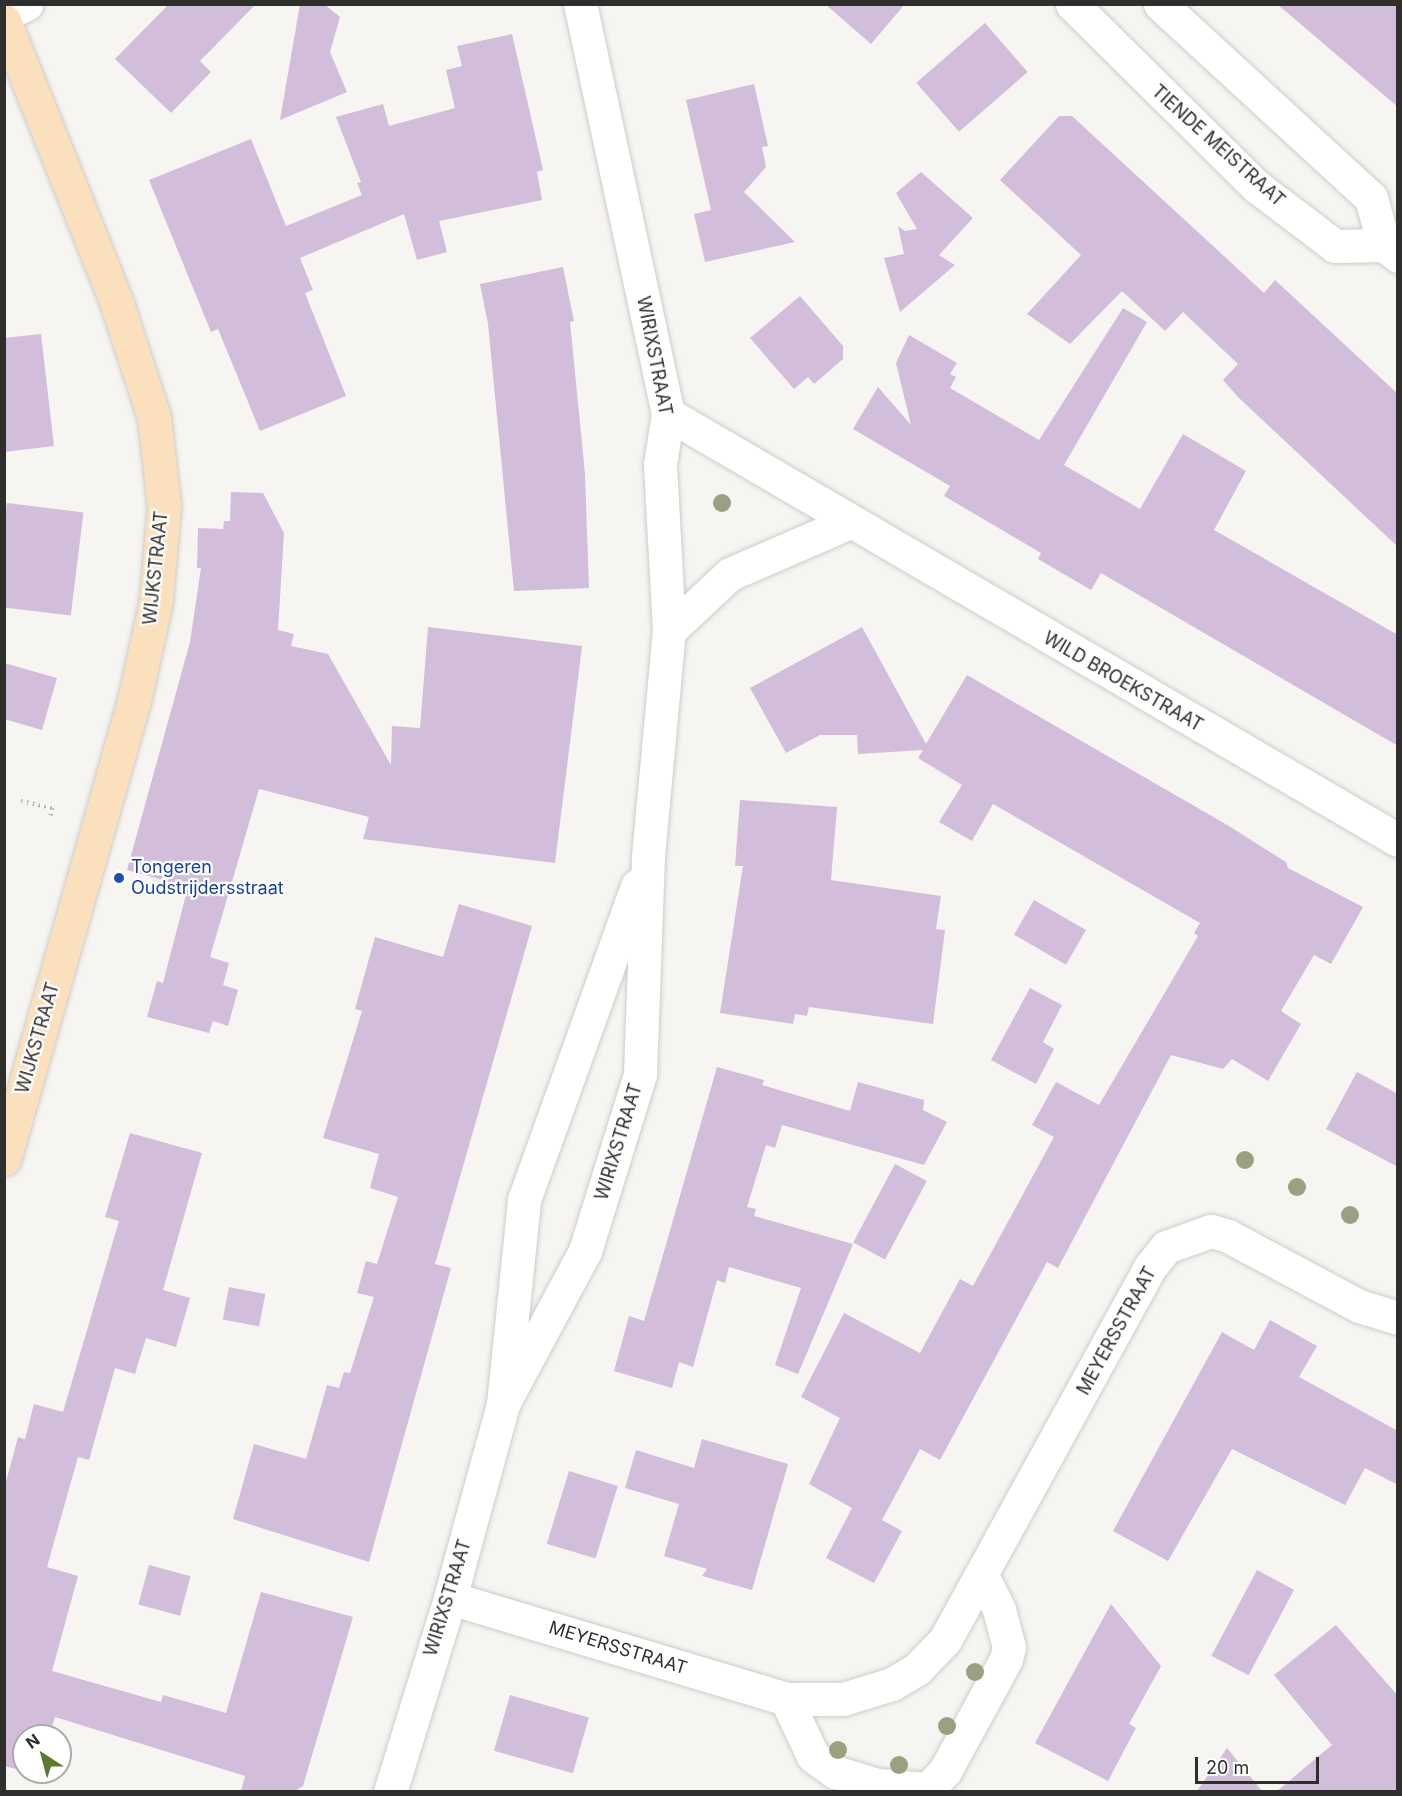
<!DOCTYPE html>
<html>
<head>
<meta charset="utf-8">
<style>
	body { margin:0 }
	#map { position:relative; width:1402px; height:1796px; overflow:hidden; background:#f7f5f2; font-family:Inter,sans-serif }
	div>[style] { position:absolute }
	.building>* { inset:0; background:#d2bddb; transform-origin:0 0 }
	.path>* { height:4px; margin-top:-2px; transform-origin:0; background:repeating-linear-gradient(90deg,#b5b4b2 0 1.5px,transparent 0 6px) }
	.roads { filter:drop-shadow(0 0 2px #ceccc9) drop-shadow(0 0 2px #ceccc9) }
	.street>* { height:33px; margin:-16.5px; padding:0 16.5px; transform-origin:16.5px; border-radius:16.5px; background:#fff }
	.secondary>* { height:33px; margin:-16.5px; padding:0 16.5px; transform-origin:16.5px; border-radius:16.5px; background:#fbe0bd }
	.trees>* { width:18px; height:18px; margin:-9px; border-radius:50%; background:#9c9f80 }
	.dots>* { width:16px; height:16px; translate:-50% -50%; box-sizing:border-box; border:3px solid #fff; border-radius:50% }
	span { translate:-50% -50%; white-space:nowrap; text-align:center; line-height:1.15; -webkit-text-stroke:4.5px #fff; paint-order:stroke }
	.street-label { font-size:18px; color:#2e2e2d }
	.transit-label { font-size:18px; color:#164399 }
	.left { translate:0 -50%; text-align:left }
	.frame { position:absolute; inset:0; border:6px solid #2e2e2d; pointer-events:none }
	.north { position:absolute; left:12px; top:1724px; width:60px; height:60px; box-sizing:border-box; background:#fff; border:2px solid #ababab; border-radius:50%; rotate:324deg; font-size:16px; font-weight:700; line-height:24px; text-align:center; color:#2e2e2d }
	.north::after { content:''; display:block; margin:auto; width:21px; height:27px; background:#5c792f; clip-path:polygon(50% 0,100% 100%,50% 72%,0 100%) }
	.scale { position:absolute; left:1195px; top:1757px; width:124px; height:27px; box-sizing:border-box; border:3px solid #2e2e2d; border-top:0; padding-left:8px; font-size:18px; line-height:21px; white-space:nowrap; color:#2e2e2d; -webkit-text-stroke:4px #fff; paint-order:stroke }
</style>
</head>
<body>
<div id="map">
	<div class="building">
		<div style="clip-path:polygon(169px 4px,256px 4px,200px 61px,211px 72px,171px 113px,115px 59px)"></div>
		<div style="clip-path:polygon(300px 4px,324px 4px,340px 17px,330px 52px,347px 92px,280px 120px)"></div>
		<div style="clip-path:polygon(825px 4px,905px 4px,871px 44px)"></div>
		<div style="clip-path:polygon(1277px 4px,1398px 4px,1398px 107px,1338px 56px)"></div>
		<div style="left:985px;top:23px;width:65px;height:91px;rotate:49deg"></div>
		<div style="clip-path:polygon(512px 34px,543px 170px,537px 172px,542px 200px,439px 221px,447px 252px,417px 260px,404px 214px,300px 258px,313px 290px,305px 293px,346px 396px,260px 431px,218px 329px,211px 332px,149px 180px,251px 139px,286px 226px,362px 195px,357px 183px,361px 182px,336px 117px,383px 104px,389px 126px,455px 108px,446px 70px,462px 66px,457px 46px)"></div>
		<div style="clip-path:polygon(754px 84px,768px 146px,762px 147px,766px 167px,744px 192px,795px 242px,705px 262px,694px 214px,711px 210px,686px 100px)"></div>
		<div style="clip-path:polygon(1059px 116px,1072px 116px,1264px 293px,1275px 280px,1398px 394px,1398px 547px,1238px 397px,1223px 380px,1238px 364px,1183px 312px,1165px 331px,1122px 291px,1070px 344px,1027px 314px,1081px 255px,1000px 180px)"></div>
		<div style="clip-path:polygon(921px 172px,973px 218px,939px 255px,955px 265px,900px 312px,884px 258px,904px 254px,898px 226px,905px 231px,917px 229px,896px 193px)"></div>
		<div style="clip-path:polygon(563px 267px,574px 321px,570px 322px,585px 474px,589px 588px,514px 591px,488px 324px,480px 284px)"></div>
		<div style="clip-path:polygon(800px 296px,843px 346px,843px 359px,814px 384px,808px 377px,794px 389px,750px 338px)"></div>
		<div style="clip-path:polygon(1123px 308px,1147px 322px,1064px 465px,1140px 509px,1183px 434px,1246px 471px,1214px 530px,1398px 635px,1398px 746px,1101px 573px,1091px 590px,1038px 559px,1041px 553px,944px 496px,950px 486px,853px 429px,878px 387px,911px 425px,896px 363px,909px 335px,957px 363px,950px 374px,956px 377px,950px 388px,1039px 440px)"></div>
		<div style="clip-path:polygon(41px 334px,54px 446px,4px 452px,4px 338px)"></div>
		<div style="clip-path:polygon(231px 492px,263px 493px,284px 533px,278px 630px,294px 634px,291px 646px,328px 654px,391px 765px,392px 726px,420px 728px,428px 627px,582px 646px,555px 863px,363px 839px,369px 817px,259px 789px,210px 957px,229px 963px,223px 985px,238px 990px,228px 1026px,213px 1021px,209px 1033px,147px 1017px,157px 981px,163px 983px,188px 887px,127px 870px,190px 642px,201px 568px,197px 568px,198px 528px,223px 529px,224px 521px,230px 521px)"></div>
		<div style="left:7px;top:503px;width:77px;height:104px;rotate:7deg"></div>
		<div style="clip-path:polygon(862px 627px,926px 744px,967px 675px,1229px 826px,1286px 862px,1288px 868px,1363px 907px,1331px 964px,1314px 955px,1281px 1011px,1301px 1024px,1268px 1081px,1232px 1059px,1223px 1069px,1171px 1055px,1058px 1268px,1047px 1262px,940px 1460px,920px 1449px,882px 1520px,902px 1531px,874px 1583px,826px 1558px,852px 1508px,809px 1484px,840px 1418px,801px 1397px,844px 1313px,920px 1353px,960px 1279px,973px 1286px,1054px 1137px,1032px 1125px,1056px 1082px,1099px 1105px,1198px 936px,1194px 933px,1200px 923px,993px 804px,972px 841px,939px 822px,962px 785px,918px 758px,923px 750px,858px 754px,857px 735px,820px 735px,786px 753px,750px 688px)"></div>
		<div style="clip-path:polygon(4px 663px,57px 678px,42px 730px,4px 719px)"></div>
		<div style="clip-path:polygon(740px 800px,837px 807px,831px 880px,941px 896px,936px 929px,945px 930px,933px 1024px,809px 1007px,807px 1016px,795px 1014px,793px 1024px,720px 1013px,743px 866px,735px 866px)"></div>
		<div style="left:1034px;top:900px;width:60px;height:40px;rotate:30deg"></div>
		<div style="clip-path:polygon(459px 904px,532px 926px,435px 1264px,451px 1268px,369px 1562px,233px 1519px,254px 1444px,306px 1459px,327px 1385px,339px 1388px,344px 1372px,350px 1373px,374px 1297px,357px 1293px,366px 1261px,377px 1264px,398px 1197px,370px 1188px,379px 1154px,323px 1138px,362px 1011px,355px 1009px,375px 937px,443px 957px)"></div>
		<div style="clip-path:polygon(1030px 988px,1062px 1005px,1043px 1042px,1054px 1049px,1036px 1084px,991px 1060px)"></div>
		<div style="clip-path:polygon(717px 1067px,764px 1080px,762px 1085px,850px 1111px,858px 1082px,924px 1100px,923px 1110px,947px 1122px,924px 1165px,782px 1125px,775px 1148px,766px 1145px,747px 1207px,756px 1209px,754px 1216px,853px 1244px,798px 1374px,775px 1365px,801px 1288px,729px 1267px,725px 1283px,717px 1280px,693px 1367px,679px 1362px,672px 1388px,614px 1371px,629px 1316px,644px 1321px)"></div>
		<div style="clip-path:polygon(1357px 1072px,1398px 1094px,1398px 1167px,1326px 1129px)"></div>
		<div style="clip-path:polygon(130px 1133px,202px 1153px,163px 1290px,190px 1298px,176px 1347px,146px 1338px,135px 1374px,115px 1368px,89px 1460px,78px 1457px,47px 1567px,78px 1576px,52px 1671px,161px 1702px,163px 1695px,226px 1713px,261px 1592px,353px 1617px,303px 1786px,295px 1791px,241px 1791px,245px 1776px,55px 1717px,49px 1736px,24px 1736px,24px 1771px,4px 1766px,4px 1489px,18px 1437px,25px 1439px,34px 1404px,63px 1412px,119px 1221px,105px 1217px)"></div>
		<div style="left:895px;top:1164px;width:36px;height:89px;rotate:28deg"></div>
		<div style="left:229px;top:1287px;width:37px;height:33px;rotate:11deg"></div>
		<div style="clip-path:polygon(1270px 1320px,1317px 1346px,1299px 1377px,1398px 1431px,1398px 1485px,1365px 1468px,1345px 1505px,1232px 1449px,1168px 1561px,1113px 1531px,1222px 1332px,1254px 1350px)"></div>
		<div style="clip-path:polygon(702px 1439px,788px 1464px,752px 1590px,702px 1576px,707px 1569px,664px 1556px,679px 1504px,625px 1488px,636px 1450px,694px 1468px)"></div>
		<div style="left:569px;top:1471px;width:51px;height:76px;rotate:17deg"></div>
		<div style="left:149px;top:1565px;width:43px;height:41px;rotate:15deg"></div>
		<div style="left:1257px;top:1570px;width:42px;height:97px;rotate:28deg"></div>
		<div style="clip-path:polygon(1111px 1604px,1161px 1666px,1129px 1724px,1136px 1728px,1108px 1781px,1035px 1743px)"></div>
		<div style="clip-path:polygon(1336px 1625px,1398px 1696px,1398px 1791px,1277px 1791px,1332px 1745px,1274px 1675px)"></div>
		<div style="left:510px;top:1695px;width:82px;height:58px;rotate:16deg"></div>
		<div style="clip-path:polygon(1227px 1748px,1262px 1791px,1197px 1791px)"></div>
	</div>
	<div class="path">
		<div style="left:21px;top:801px;width:32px;rotate:13deg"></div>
		<div style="left:52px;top:808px;width:10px;rotate:101deg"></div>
	</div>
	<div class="roads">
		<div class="street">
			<div style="left:1072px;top:4px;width:259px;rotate:44.7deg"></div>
			<div style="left:1256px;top:186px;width:99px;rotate:37.2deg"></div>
			<div style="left:1335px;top:246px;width:49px;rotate:-1.2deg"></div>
			<div style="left:1160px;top:4px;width:287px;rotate:42.6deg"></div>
			<div style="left:1371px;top:198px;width:49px;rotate:74.5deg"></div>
			<div style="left:1384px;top:245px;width:18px;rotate:38deg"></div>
			<div style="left:4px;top:15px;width:25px;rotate:-26deg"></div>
			<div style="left:668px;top:414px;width:845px;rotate:30.27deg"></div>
			<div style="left:669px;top:631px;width:83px;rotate:-43.1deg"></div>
			<div style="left:730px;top:574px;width:131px;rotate:-23.4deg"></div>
			<div style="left:503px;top:1404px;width:174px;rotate:-61.8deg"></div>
			<div style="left:585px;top:1251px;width:185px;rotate:-72.7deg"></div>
			<div style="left:640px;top:1074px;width:218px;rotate:-87.9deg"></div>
			<div style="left:648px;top:856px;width:226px;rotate:-84.7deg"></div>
			<div style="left:669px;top:631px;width:167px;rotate:-93.1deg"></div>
			<div style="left:660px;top:464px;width:51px;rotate:-80.9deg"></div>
			<div style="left:668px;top:414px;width:419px;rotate:-102.1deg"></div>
			<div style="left:450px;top:1598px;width:351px;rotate:16.7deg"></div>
			<div style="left:786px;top:1699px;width:57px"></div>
			<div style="left:843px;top:1699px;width:51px;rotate:-17deg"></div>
			<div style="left:892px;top:1684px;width:29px;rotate:-31deg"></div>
			<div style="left:917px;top:1669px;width:40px;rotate:-46deg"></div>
			<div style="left:945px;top:1640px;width:426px;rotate:-61.2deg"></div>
			<div style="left:1150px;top:1267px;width:26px;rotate:-51deg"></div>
			<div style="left:1166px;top:1247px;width:48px;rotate:-19.6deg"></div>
			<div style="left:1211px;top:1231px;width:18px;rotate:16deg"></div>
			<div style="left:1228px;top:1236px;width:149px;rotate:28.1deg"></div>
			<div style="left:1359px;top:1306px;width:41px;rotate:17.1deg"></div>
			<div style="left:786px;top:1699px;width:63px;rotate:64.7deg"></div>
			<div style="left:813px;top:1756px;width:27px;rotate:36deg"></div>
			<div style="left:835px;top:1772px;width:44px;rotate:17.2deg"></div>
			<div style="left:877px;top:1785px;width:51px;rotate:4.5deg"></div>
			<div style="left:928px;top:1789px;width:25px;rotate:-47deg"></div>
			<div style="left:945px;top:1771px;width:128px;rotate:-61.4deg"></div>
			<div style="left:1006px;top:1659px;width:12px;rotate:-76deg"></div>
			<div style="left:1009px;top:1647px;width:39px;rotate:-105deg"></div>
			<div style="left:999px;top:1609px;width:36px;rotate:-117deg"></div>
			<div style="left:390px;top:1792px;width:203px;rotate:-72.8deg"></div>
			<div style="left:450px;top:1598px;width:201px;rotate:-74.7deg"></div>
			<div style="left:503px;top:1404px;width:205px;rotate:-84.1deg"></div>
			<div style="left:524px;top:1200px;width:334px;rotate:-70.2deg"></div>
		</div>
		<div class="secondary">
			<div style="left:4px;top:21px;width:305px;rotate:68.2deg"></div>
			<div style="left:117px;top:304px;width:119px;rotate:71.9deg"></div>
			<div style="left:154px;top:417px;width:90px;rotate:83.6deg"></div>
			<div style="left:164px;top:506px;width:94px;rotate:94.9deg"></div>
			<div style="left:156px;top:600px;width:99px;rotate:102.2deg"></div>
			<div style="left:135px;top:697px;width:480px;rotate:105.8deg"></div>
		</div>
	</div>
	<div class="trees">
		<div style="left:722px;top:503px"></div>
		<div style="left:1245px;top:1160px"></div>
		<div style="left:1297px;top:1187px"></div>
		<div style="left:1350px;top:1215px"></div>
		<div style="left:975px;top:1672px"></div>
		<div style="left:947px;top:1726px"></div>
		<div style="left:838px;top:1750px"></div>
		<div style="left:899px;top:1765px"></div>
	</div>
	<div class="dots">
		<div style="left:119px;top:878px;background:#1a4fb4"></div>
	</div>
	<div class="street-label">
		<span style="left:1218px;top:146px;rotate:42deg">TIENDE MEISTRAAT</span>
		<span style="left:654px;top:356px;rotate:79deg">WIRIXSTRAAT</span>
		<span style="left:156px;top:568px;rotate:-84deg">WIJKSTRAAT</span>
		<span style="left:1123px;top:682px;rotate:30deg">WILD BROEKSTRAAT</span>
		<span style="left:38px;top:1038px;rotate:-74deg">WIJKSTRAAT</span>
		<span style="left:619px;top:1142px;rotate:-73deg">WIRIXSTRAAT</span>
		<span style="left:1117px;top:1331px;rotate:-61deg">MEYERSSTRAAT</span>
		<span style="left:448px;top:1598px;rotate:-73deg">WIRIXSTRAAT</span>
		<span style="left:618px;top:1648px;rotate:17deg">MEYERSSTRAAT</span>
	</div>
	<div class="transit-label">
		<span class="left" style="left:131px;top:878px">Tongeren<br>Oudstrijdersstraat</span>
	</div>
	<div class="frame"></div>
	<div class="north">N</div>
	<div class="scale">20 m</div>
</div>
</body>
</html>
